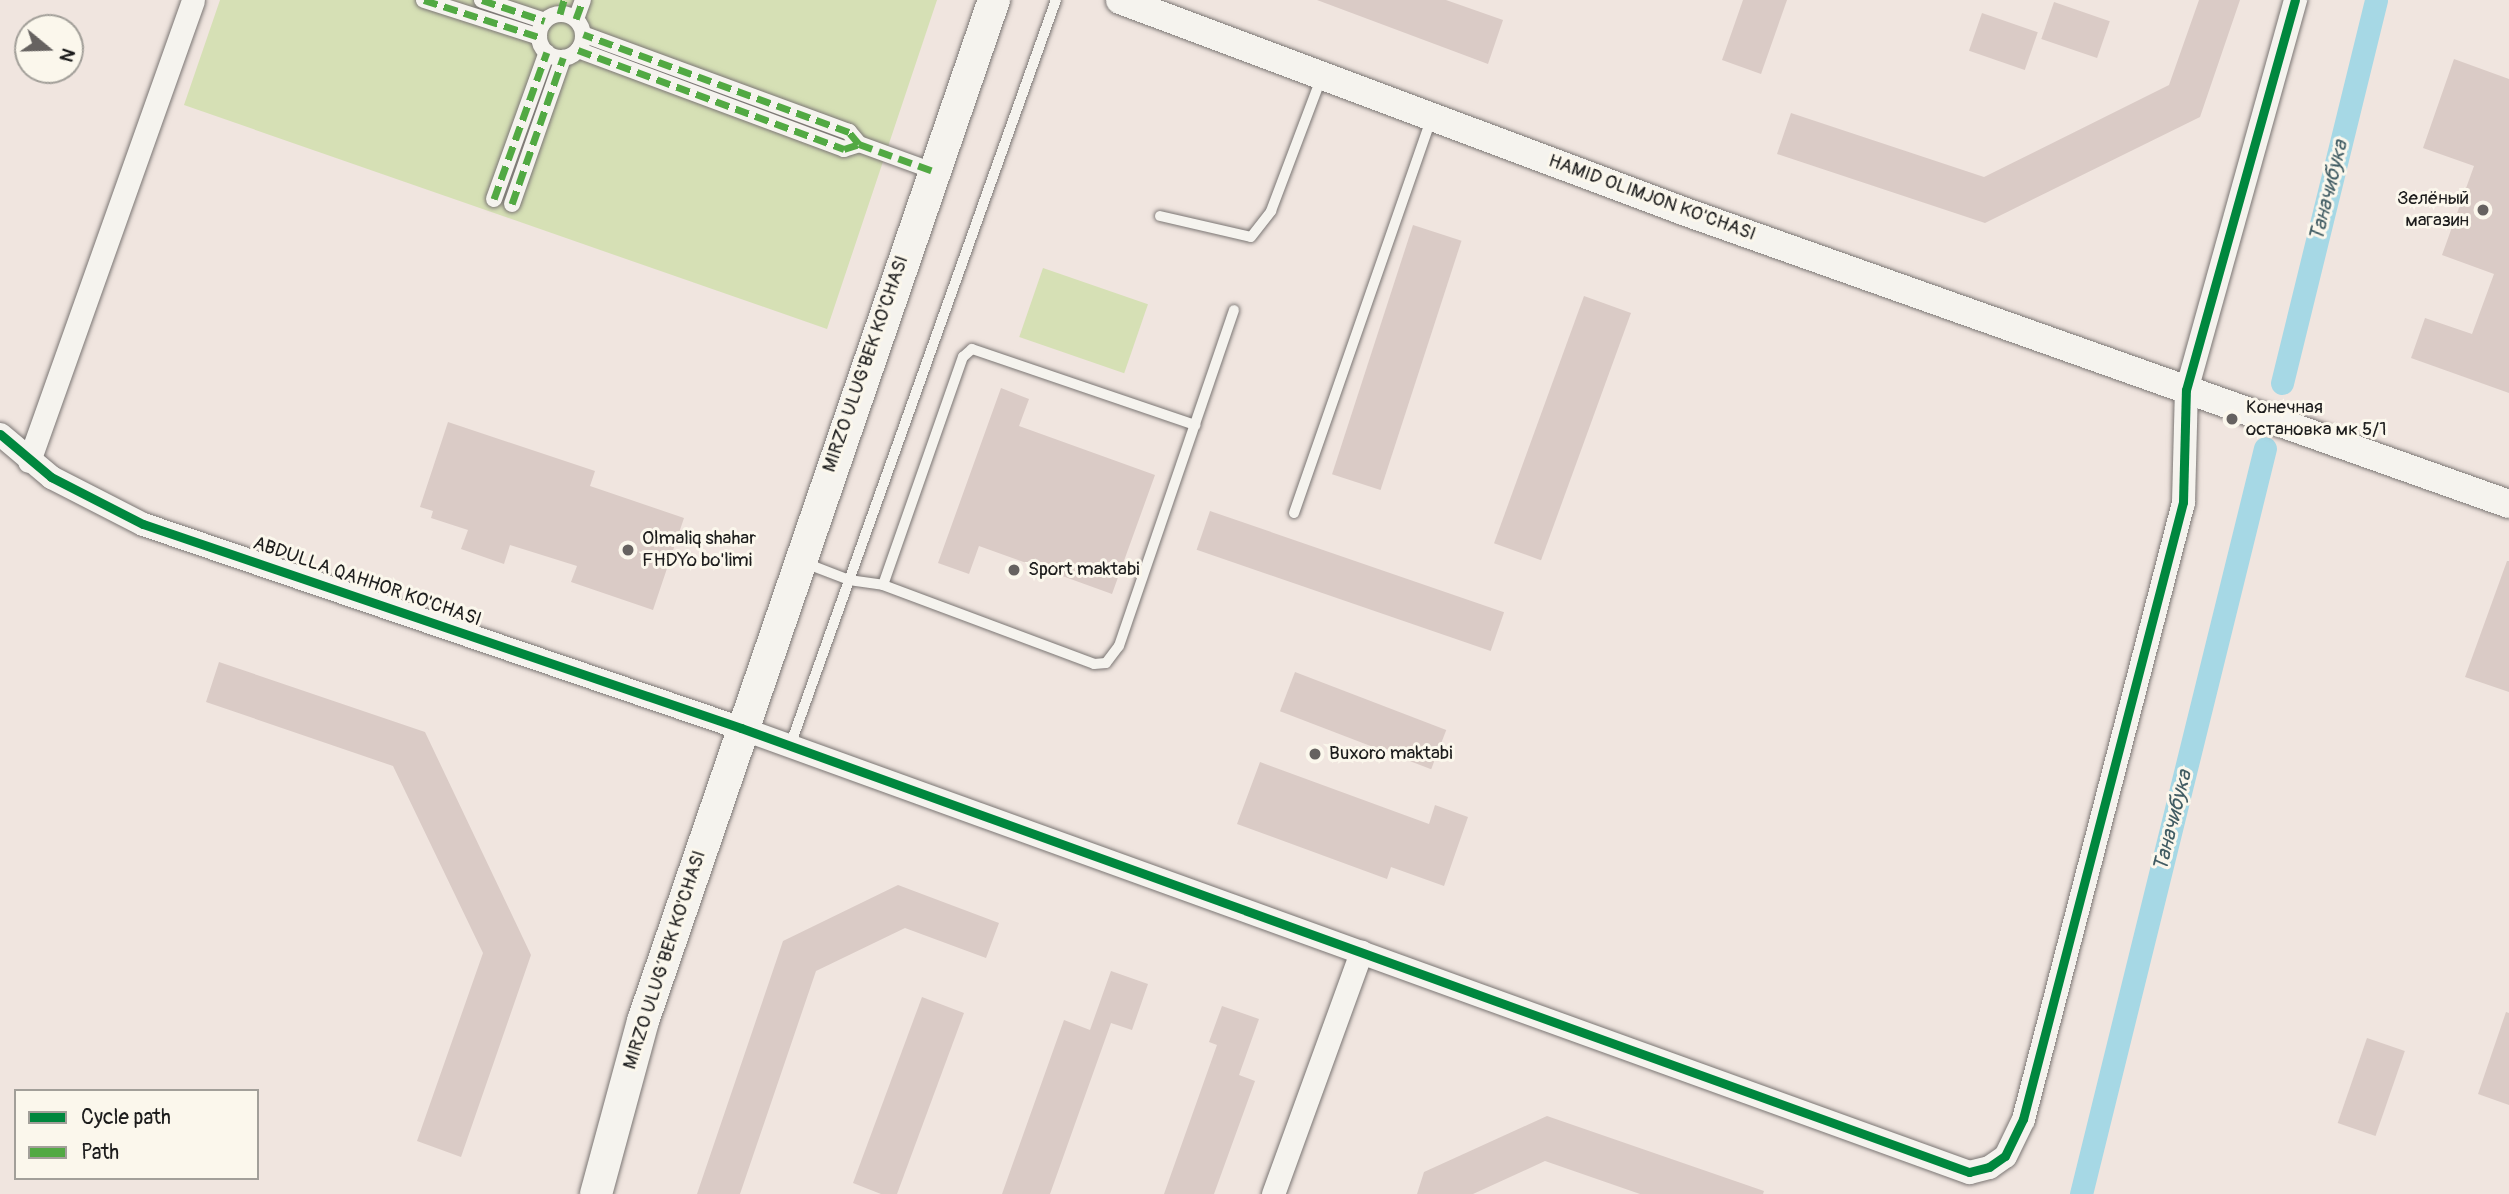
<!DOCTYPE html>
<html>
<head>
<meta charset="utf-8">
<style>
	body { margin:0 }
	#map { position:relative; width:2509px; height:1194px; overflow:hidden; background:#f0e5df; font-family:Pangolin,sans-serif }
	div>[style] { position:absolute }
	.green>* { inset:0; background:#d6e0b5; transform-origin:0 0 }
	.canal>* { height:23px; margin:-11.5px; padding:0 11.5px; transform-origin:11.5px; border-radius:11.5px; background:#a6d8e5 }
	.building>* { inset:0; background:#dacbc6; transform-origin:0 0 }
	.roads { filter:drop-shadow(0 0 2px #7b7674) drop-shadow(0 0 2px #7b7674) }
	.service>* { height:10px; margin:-5px; padding:0 5px; transform-origin:5px; border-radius:5px; background:#f5f3ee }
	.pedestrian>* { height:16px; margin:-8px; padding:0 8px; transform-origin:8px; border-radius:8px; background:#f5f3ee }
	.pedestrian>.ring { margin:-8px; padding:0; box-sizing:content-box; background:none; border:16px solid #f5f3ee; border-radius:50% }
	.minor>* { height:23px; margin:-11.5px; padding:0 11.5px; transform-origin:11.5px; border-radius:11.5px; background:#f5f3ee }
	.tertiary>* { height:28px; margin:-14px; padding:0 14px; transform-origin:14px; border-radius:14px; background:#f5f3ee }
	.secondary>* { height:32px; margin:-16px; padding:0 16px; transform-origin:16px; border-radius:16px; background:#f5f3ee }
	.quiet>* { height:7px; margin-top:-3.5px; transform-origin:0; background:repeating-linear-gradient(90deg,#52a943 0 14px,transparent 0 21px) }
	.cycleway>* { height:9px; margin:-4.5px; padding:0 4.5px; transform-origin:4.5px; border-radius:4.5px; background:#00873e }
	.dots>* { width:19px; height:19px; translate:-50% -50%; box-sizing:border-box; border:4px solid #fbf7ec; border-radius:50% }
	span { translate:-50% -50%; white-space:nowrap; text-align:center; line-height:1.15; -webkit-text-stroke:6px #fbf7ec; paint-order:stroke }
	.street-label { font-size:19px; color:#1c1c1c }
	.poi-label { font-size:19px; color:#1c1c1c }
	.right { translate:-100% -50%; text-align:right }
	.left { translate:0 -50%; text-align:left }
	.water-label { font-size:21px; color:#415c63; font-style:italic }
	.legend { position:absolute; left:14px; top:1089px; width:245px; height:91px; box-sizing:border-box; background:#fbf7ec; border:2px solid #a29f99; margin:0; padding:9px 12px; list-style:none; font-size:21px; color:#1c1c1c }
	.legend li { display:flex; align-items:center; gap:14px; height:35px }
	.legend b { width:35px; border:2px solid #a29f99 }
	.north { position:absolute; left:14px; top:14px; width:70px; height:70px; box-sizing:border-box; background:#fbf7ec; border:2px solid #a29f99; border-radius:50%; rotate:109deg; font-size:19px; font-weight:700; line-height:28px; text-align:center; color:#1c1c1c }
	.north::after { content:''; display:block; margin:auto; width:24px; height:32px; background:#666260; clip-path:polygon(50% 0,100% 100%,50% 72%,0 100%) }
</style>
</head>
<body>
<div id="map">
	<div class="green">
		<div style="clip-path:polygon(220px 0,937px 0,827px 329px,184px 105px)"></div>
		<div style="left:1043px;top:268px;width:111px;height:73px;rotate:19deg"></div>
	</div>
	<div class="canal">
		<div style="left:2282px;top:383px;width:394px;rotate:-76.2deg"></div>
		<div style="left:2081px;top:1194px;width:768px;rotate:-76.14deg"></div>
	</div>
	<div class="building">
		<div style="clip-path:polygon(1317px 0,1446px 0,1503px 20px,1488px 64px)"></div>
		<div style="clip-path:polygon(1743px 0,1787px 0,1761px 74px,1722px 60px)"></div>
		<div style="clip-path:polygon(2199px 0,2240px 0,2200px 117px,1985px 223px,1777px 154px,1791px 113px,1984px 177px,2169px 85px)"></div>
		<div style="left:2054px;top:2px;width:59px;height:39px;rotate:19deg"></div>
		<div style="left:1982px;top:13px;width:59px;height:40px;rotate:19deg"></div>
		<div style="clip-path:polygon(2454px 59px,2509px 79px,2509px 393px,2411px 358px,2425px 318px,2472px 334px,2494px 274px,2442px 255px,2474px 166px,2423px 148px)"></div>
		<div style="left:1413px;top:225px;width:51px;height:262px;rotate:18deg"></div>
		<div style="left:1584px;top:296px;width:50px;height:263px;rotate:20deg"></div>
		<div style="clip-path:polygon(1001px 388px,1029px 399px,1019px 426px,1155px 475px,1112px 594px,979px 546px,969px 574px,938px 563px)"></div>
		<div style="clip-path:polygon(448px 422px,595px 471px,590px 486px,684px 518px,653px 610px,571px 582px,577px 566px,510px 545px,504px 564px,461px 549px,468px 530px,431px 518px,433px 511px,420px 507px)"></div>
		<div style="left:1210px;top:511px;width:311px;height:41px;rotate:19deg"></div>
		<div style="clip-path:polygon(2507px 561px,2509px 561px,2509px 692px,2465px 677px)"></div>
		<div style="clip-path:polygon(219px 662px,425px 732px,531px 955px,461px 1157px,417px 1141px,483px 953px,393px 766px,206px 702px)"></div>
		<div style="left:1295px;top:672px;width:162px;height:42px;rotate:21deg"></div>
		<div style="clip-path:polygon(1260px 762px,1429px 824px,1435px 805px,1468px 817px,1444px 886px,1391px 867px,1387px 879px,1237px 824px)"></div>
		<div style="clip-path:polygon(898px 885px,999px 923px,986px 958px,905px 928px,816px 971px,740px 1194px,697px 1194px,783px 941px)"></div>
		<div style="clip-path:polygon(1111px 971px,1148px 984px,1132px 1030px,1111px 1023px,1050px 1194px,1002px 1194px,1064px 1020px,1090px 1030px)"></div>
		<div style="clip-path:polygon(922px 997px,964px 1013px,897px 1194px,881px 1194px,853px 1183px)"></div>
		<div style="clip-path:polygon(1222px 1006px,1259px 1019px,1239px 1075px,1255px 1081px,1214px 1194px,1164px 1194px,1217px 1045px,1209px 1042px)"></div>
		<div style="clip-path:polygon(2506px 1012px,2509px 1013px,2509px 1105px,2478px 1094px)"></div>
		<div style="left:2367px;top:1038px;width:40px;height:90px;rotate:19deg"></div>
		<div style="clip-path:polygon(1547px 1116px,1764px 1191px,1763px 1194px,1640px 1194px,1545px 1161px,1473px 1194px,1417px 1194px,1424px 1172px)"></div>
	</div>
	<div class="roads">
		<div class="service">
			<div style="left:1160px;top:216px;width:93px;rotate:13deg"></div>
			<div style="left:1251px;top:237px;width:33px;rotate:-52deg"></div>
			<div style="left:1271px;top:211px;width:144px;rotate:-69.3deg"></div>
			<div style="left:1294px;top:513px;width:417px;rotate:-70.8deg"></div>
			<div style="left:805px;top:563px;width:47px;rotate:21.1deg"></div>
			<div style="left:849px;top:580px;width:34px;rotate:8deg"></div>
			<div style="left:883px;top:585px;width:225px;rotate:20.5deg"></div>
			<div style="left:1094px;top:664px;width:12px;rotate:-5deg"></div>
			<div style="left:1106px;top:663px;width:21px;rotate:-53deg"></div>
			<div style="left:1119px;top:646px;width:355px;rotate:-71.1deg"></div>
			<div style="left:883px;top:585px;width:242px;rotate:-70.7deg"></div>
			<div style="left:963px;top:357px;width:12px;rotate:-42deg"></div>
			<div style="left:972px;top:349px;width:236px;rotate:18.8deg"></div>
			<div style="left:790px;top:746px;width:792px;rotate:-70.38deg"></div>
		</div>
		<div class="pedestrian">
			<div style="left:424px;top:0;width:121px;rotate:17.8deg"></div>
			<div style="left:482px;top:0;width:66px;rotate:18.4deg"></div>
			<div class="ring" style="left:539px;top:14px;width:28px;height:28px"></div>
			<div style="left:576px;top:19px;width:20px;rotate:-70deg"></div>
			<div style="left:578px;top:50px;width:284px;rotate:20.4deg"></div>
			<div style="left:844px;top:149px;width:16px;rotate:-18deg"></div>
			<div style="left:859px;top:144px;width:16px;rotate:-130deg"></div>
			<div style="left:849px;top:132px;width:283px;rotate:-159.8deg"></div>
			<div style="left:859px;top:144px;width:79px;rotate:20deg"></div>
			<div style="left:494px;top:199px;width:156px;rotate:-70.2deg"></div>
			<div style="left:512px;top:204px;width:155px;rotate:-70.7deg"></div>
		</div>
		<div class="minor">
			<div style="left:0;top:434px;width:67px;rotate:40.1deg"></div>
			<div style="left:51px;top:477px;width:103px;rotate:27.1deg"></div>
			<div style="left:143px;top:524px;width:632px;rotate:18.84deg"></div>
			<div style="left:741px;top:728px;width:1306px;rotate:19.88deg"></div>
			<div style="left:1969px;top:1172px;width:21px;rotate:-14deg"></div>
			<div style="left:1989px;top:1167px;width:19px;rotate:-35deg"></div>
			<div style="left:2005px;top:1156px;width:41px;rotate:-64.1deg"></div>
			<div style="left:2023px;top:1119px;width:637px;rotate:-75.46deg"></div>
			<div style="left:2183px;top:502px;width:112px;rotate:-88.5deg"></div>
			<div style="left:2186px;top:390px;width:405px;rotate:-74.4deg"></div>
			<div style="left:29px;top:461px;width:489px;rotate:-70.4deg"></div>
			<div style="left:1273px;top:1194px;width:258px;rotate:-70deg"></div>
		</div>
		<div class="tertiary">
			<div style="left:1120px;top:0;width:601px;rotate:20.54deg"></div>
			<div style="left:1683px;top:211px;width:876px;rotate:19.53deg"></div>
		</div>
		<div class="secondary">
			<div style="left:596px;top:1194px;width:179px;rotate:-74.8deg"></div>
			<div style="left:643px;top:1021px;width:1080px;rotate:-71.03deg"></div>
		</div>
	</div>
	<div class="quiet">
		<div style="left:424px;top:0;width:121px;rotate:17.8deg"></div>
		<div style="left:482px;top:0;width:66px;rotate:18.4deg"></div>
		<div style="left:560px;top:14px;width:15px;rotate:-74deg"></div>
		<div style="left:576px;top:19px;width:20px;rotate:-70deg"></div>
		<div style="left:578px;top:50px;width:284px;rotate:20.4deg"></div>
		<div style="left:844px;top:149px;width:16px;rotate:-18deg"></div>
		<div style="left:859px;top:144px;width:16px;rotate:-130deg"></div>
		<div style="left:849px;top:132px;width:283px;rotate:-159.8deg"></div>
		<div style="left:859px;top:144px;width:79px;rotate:20deg"></div>
		<div style="left:494px;top:199px;width:156px;rotate:-70.2deg"></div>
		<div style="left:512px;top:204px;width:155px;rotate:-70.7deg"></div>
	</div>
	<div class="cycleway">
		<div style="left:0;top:434px;width:67px;rotate:40.1deg"></div>
		<div style="left:51px;top:477px;width:103px;rotate:27.1deg"></div>
		<div style="left:143px;top:524px;width:632px;rotate:18.84deg"></div>
		<div style="left:741px;top:728px;width:1306px;rotate:19.88deg"></div>
		<div style="left:1969px;top:1172px;width:21px;rotate:-14deg"></div>
		<div style="left:1989px;top:1167px;width:19px;rotate:-35deg"></div>
		<div style="left:2005px;top:1156px;width:41px;rotate:-64.1deg"></div>
		<div style="left:2023px;top:1119px;width:637px;rotate:-75.46deg"></div>
		<div style="left:2183px;top:502px;width:112px;rotate:-88.5deg"></div>
		<div style="left:2186px;top:390px;width:405px;rotate:-74.4deg"></div>
	</div>
	<div class="dots">
		<div style="left:2483px;top:210px;background:#666260"></div>
		<div style="left:2232px;top:419px;background:#666260"></div>
		<div style="left:628px;top:550px;background:#666260"></div>
		<div style="left:1014px;top:570px;background:#666260"></div>
		<div style="left:1315px;top:754px;background:#666260"></div>
	</div>
	<div class="street-label">
		<span style="left:1652px;top:198px;rotate:20deg">HAMID OLIMJON KO'CHASI</span>
		<span style="left:866px;top:364px;rotate:-71deg">MIRZO ULUG'BEK KO'CHASI</span>
		<span style="left:367px;top:582px;rotate:19deg">ABDULLA QAHHOR KO'CHASI</span>
		<span style="left:665px;top:960px;rotate:-72deg">MIRZO ULUG‘BEK KO'CHASI</span>
	</div>
	<div class="poi-label">
		<span class="right" style="left:2469px;top:210px">Зелёный<br>магазин</span>
		<span class="left" style="left:2246px;top:419px">Конечная<br>остановка мк 5/1</span>
		<span class="left" style="left:642px;top:550px">Olmaliq shahar<br>FHDYo bo'limi</span>
		<span class="left" style="left:1028px;top:570px">Sport maktabi</span>
		<span class="left" style="left:1329px;top:754px">Buxoro maktabi</span>
	</div>
	<div class="water-label">
		<span style="left:2329px;top:191px;rotate:-76deg">Таначибука</span>
		<span style="left:2173px;top:821px;rotate:-76deg">Таначибука</span>
	</div>
	<ul class="legend">
	<li><b style="height:9px;background:#00873e"></b>Cycle path</li>
	<li><b style="height:9px;background:#52a943"></b>Path</li>
	</ul>
	<div class="north">N</div>
</div>
</body>
</html>
